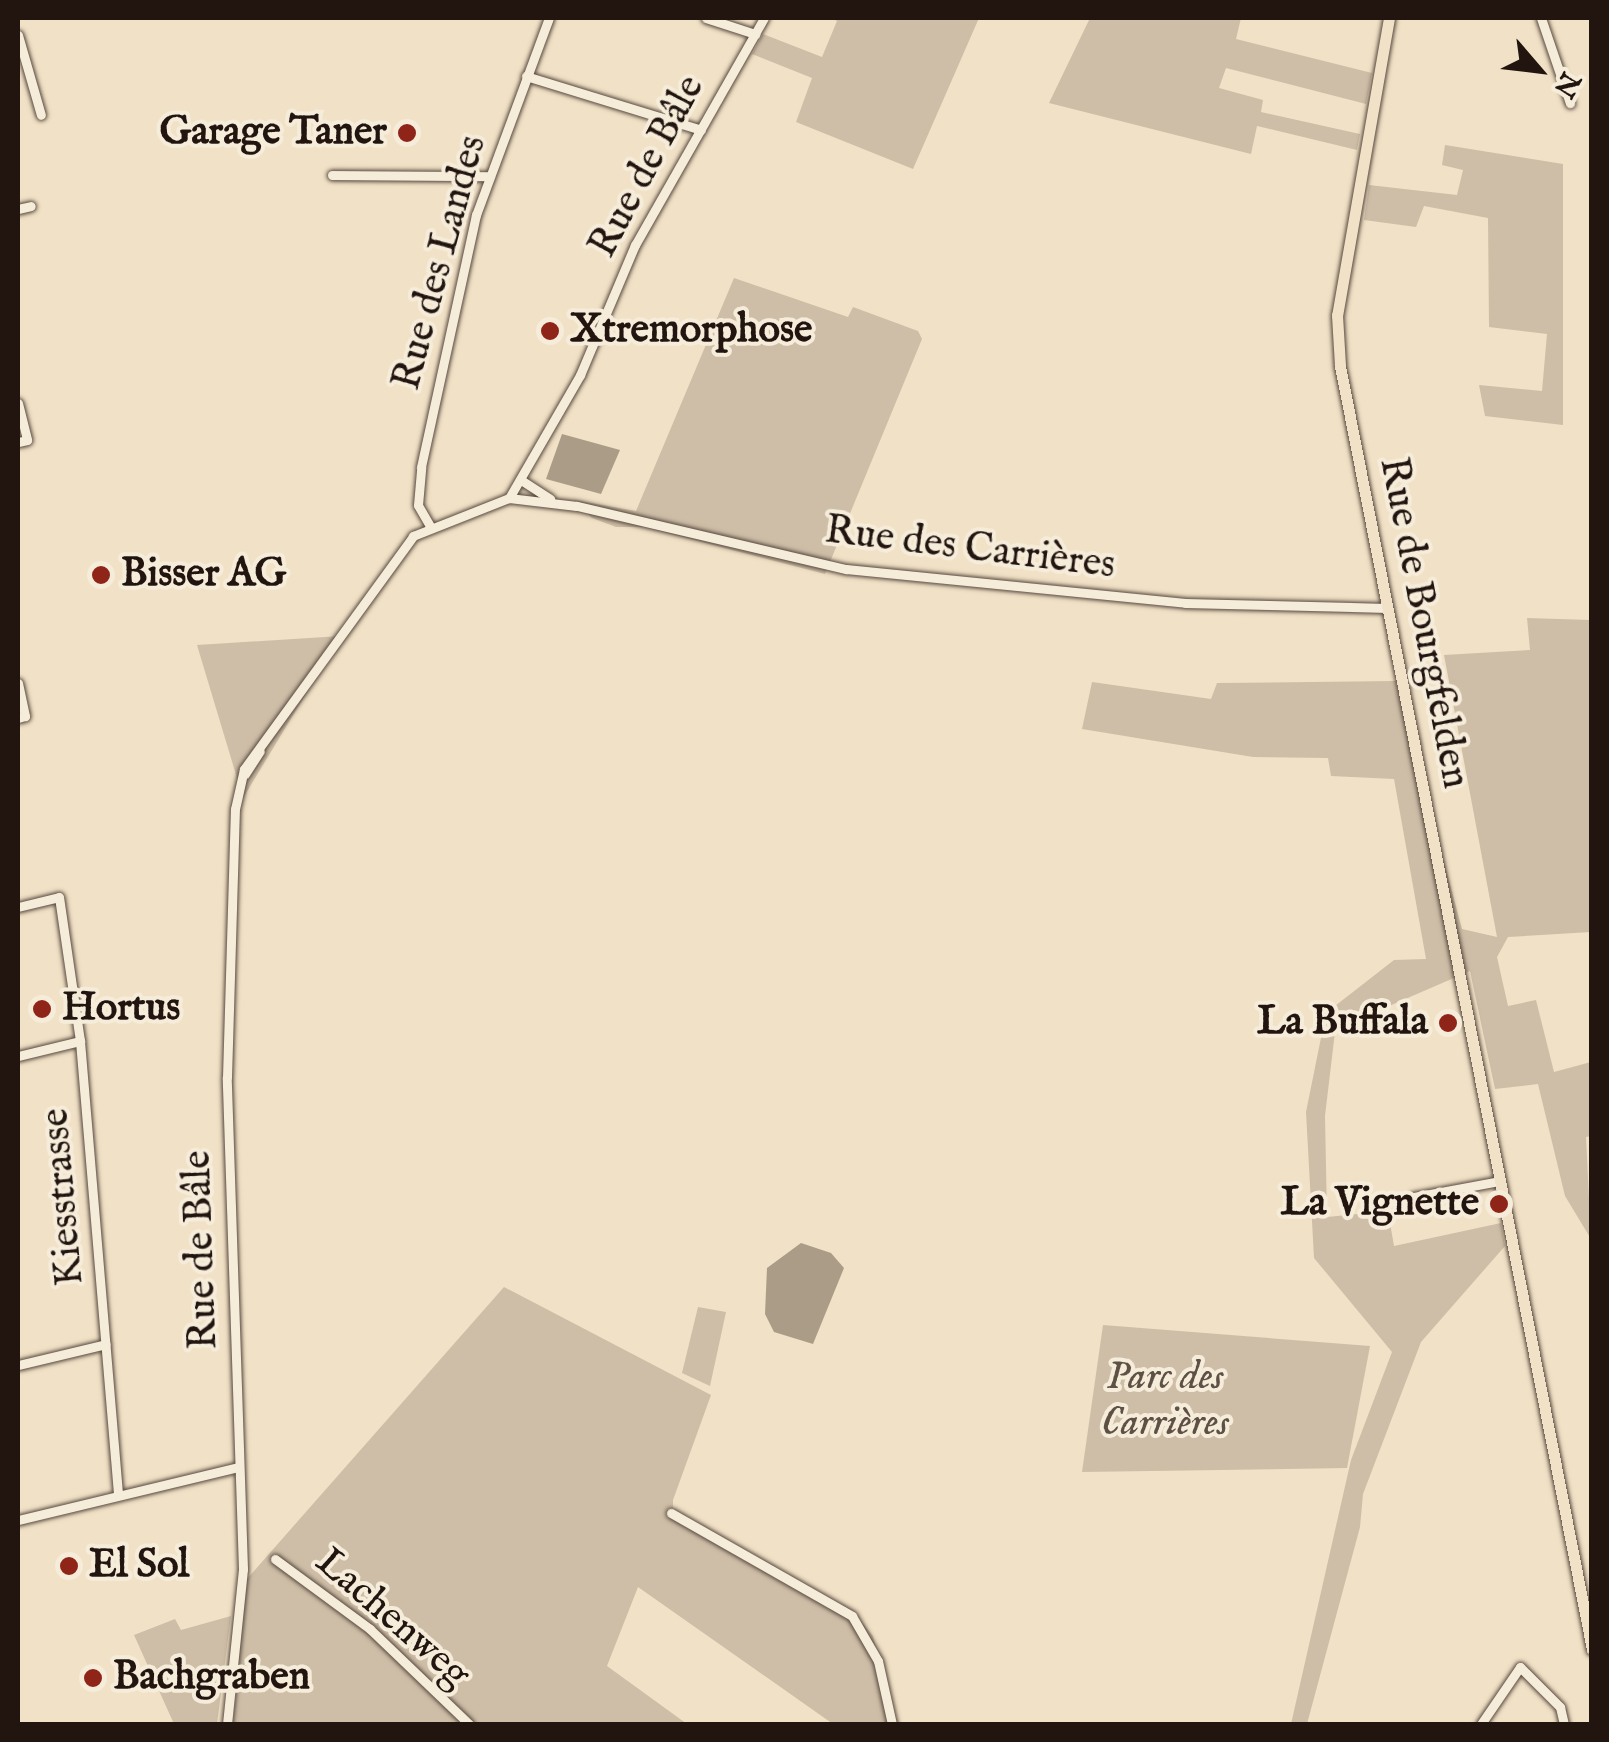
<!DOCTYPE html>
<html>
<head>
<meta charset="utf-8">
<style>
	body { margin:0 }
	#map { position:relative; width:1609px; height:1742px; overflow:hidden; background:#f1e1c6; font-family:"IM FELL English",serif }
	div>[style] { position:absolute }
	.green>* { inset:0; background:#cebea7 }
	.water>* { inset:0; background:#ab9c88 }
	.roads { filter:drop-shadow(0 0 2px #56483e) drop-shadow(0 0 2px #56483e) }
	.minor>* { height:9px; margin:-4.5px; padding:0 4.5px; transform-origin:4.5px; border-radius:4.5px; background:#f6ecda }
	.major>* { height:11px; margin:-5.5px; padding:0 5.5px; transform-origin:5.5px; border-radius:5.5px; background:#f1e1c6 }
	.dots>* { width:28px; height:28px; translate:-50% -50%; box-sizing:border-box; border:5px solid #f6ecda; border-radius:50% }
	span { translate:-50% -50%; white-space:nowrap; text-align:center; line-height:1.15; -webkit-text-stroke:8px #f6ecda; paint-order:stroke }
	.poi-label { font-size:40px; color:#221510; font-weight:700 }
	.right { translate:-100% -50%; text-align:right }
	.left { translate:0 -50%; text-align:left }
	.street-label { font-size:40px; color:#221510 }
	.park-label { font-size:40px; color:#5e5045; font-style:italic }
	.frame { position:absolute; inset:0; border:20px solid #221510; pointer-events:none }
	.north { position:absolute; left:1489px; top:20px; width:100px; height:100px; -webkit-text-stroke:8px #f6ecda; paint-order:stroke; rotate:118deg; font-size:28px; font-weight:700; line-height:40px; text-align:center; color:#221510 }
	.north::after { content:''; display:block; margin:auto; width:35px; height:45px; background:#221510; clip-path:polygon(50% 0,100% 100%,50% 72%,0 100%) }
</style>
</head>
<body>
<div id="map">
	<div class="green">
		<div style="clip-path:polygon(831px 18px,979px 18px,913px 169px,796px 122px,812px 78px,752px 54px,763px 34px,822px 57px,837px 21px)"></div>
		<div style="clip-path:polygon(1090px 18px,1241px 18px,1236px 39px,1372px 73px,1366px 104px,1226px 68px,1219px 88px,1263px 100px,1261px 112px,1360px 134px,1357px 150px,1257px 126px,1251px 154px,1049px 103px)"></div>
		<div style="clip-path:polygon(1445px 145px,1563px 164px,1563px 425px,1485px 416px,1479px 385px,1542px 391px,1547px 334px,1489px 327px,1488px 218px,1424px 206px,1416px 227px,1364px 220px,1369px 185px,1457px 195px,1463px 170px,1442px 165px)"></div>
		<div style="clip-path:polygon(734px 278px,848px 317px,853px 307px,918px 331px,922px 339px,825px 574px,644px 527px,616px 527px,592px 518px,574px 500px,636px 511px)"></div>
		<div style="clip-path:polygon(1527px 618px,1591px 620px,1591px 932px,1508px 937px,1497px 957px,1508px 1006px,1536px 1000px,1554px 1072px,1591px 1062px,1591px 1136px,1586px 1137px,1591px 1239px,1565px 1196px,1538px 1084px,1495px 1089px,1470px 971px,1373px 1013px,1337px 1015px,1325px 1116px,1327px 1217px,1388px 1211px,1394px 1246px,1501px 1223px,1505px 1246px,1421px 1342px,1363px 1494px,1360px 1527px,1307px 1724px,1291px 1724px,1351px 1460px,1392px 1352px,1314px 1258px,1306px 1112px,1326px 1013px,1394px 960px,1426px 959px,1394px 779px,1331px 776px,1328px 758px,1253px 757px,1082px 729px,1092px 682px,1211px 699px,1217px 683px,1396px 681px,1462px 929px,1497px 937px,1444px 655px,1530px 650px)"></div>
		<div style="clip-path:polygon(341px 636px,243px 798px,197px 645px)"></div>
		<div style="clip-path:polygon(504px 1287px,711px 1395px,673px 1500px,673px 1517px,852px 1610px,873px 1636px,895px 1724px,833px 1724px,638px 1587px,607px 1666px,687px 1724px,233px 1724px,246px 1580px)"></div>
		<div style="clip-path:polygon(698px 1307px,726px 1312px,710px 1386px,682px 1373px)"></div>
		<div style="clip-path:polygon(1103px 1325px,1370px 1346px,1347px 1468px,1082px 1472px)"></div>
		<div style="clip-path:polygon(231px 1616px,217px 1724px,174px 1724px,134px 1635px,175px 1619px,181px 1630px)"></div>
	</div>
	<div class="water">
		<div style="clip-path:polygon(562px 434px,620px 450px,601px 494px,546px 479px)"></div>
		<div style="clip-path:polygon(801px 1243px,831px 1253px,844px 1268px,813px 1344px,774px 1332px,765px 1314px,767px 1268px)"></div>
	</div>
	<div class="roads">
		<div class="minor">
			<div style="left:706px;top:18px;width:52px;rotate:18.1deg"></div>
			<div style="left:1541px;top:18px;width:90px;rotate:71.2deg"></div>
			<div style="left:18px;top:35px;width:83px;rotate:74deg"></div>
			<div style="left:526px;top:76px;width:183px;rotate:17.1deg"></div>
			<div style="left:332px;top:175px;width:157px;rotate:0.4deg"></div>
			<div style="left:18px;top:209px;width:13px;rotate:-13deg"></div>
			<div style="left:18px;top:403px;width:38px;rotate:76deg"></div>
			<div style="left:27px;top:440px;width:9px;rotate:167deg"></div>
			<div style="left:521px;top:480px;width:35px;rotate:33deg"></div>
			<div style="left:509px;top:498px;width:68px;rotate:6.7deg"></div>
			<div style="left:577px;top:506px;width:276px;rotate:13.2deg"></div>
			<div style="left:846px;top:569px;width:341px;rotate:5.7deg"></div>
			<div style="left:1185px;top:603px;width:202px;rotate:1.4deg"></div>
			<div style="left:430px;top:526px;width:24px;rotate:-120deg"></div>
			<div style="left:418px;top:505px;width:38px;rotate:-85deg"></div>
			<div style="left:421px;top:467px;width:258px;rotate:-77.7deg"></div>
			<div style="left:476px;top:215px;width:210px;rotate:-69.7deg"></div>
			<div style="left:18px;top:683px;width:34px;rotate:78deg"></div>
			<div style="left:25px;top:716px;width:7px;rotate:164deg"></div>
			<div style="left:245px;top:774px;width:27px;rotate:-57deg"></div>
			<div style="left:18px;top:907px;width:42px;rotate:-13.7deg"></div>
			<div style="left:59px;top:897px;width:146px;rotate:81.7deg"></div>
			<div style="left:80px;top:1041px;width:454px;rotate:85.2deg"></div>
			<div style="left:18px;top:1056px;width:64px;rotate:-13.6deg"></div>
			<div style="left:1413px;top:1197px;width:87px;rotate:-10.5deg"></div>
			<div style="left:18px;top:1365px;width:90px;rotate:-13.4deg"></div>
			<div style="left:671px;top:1513px;width:208px;rotate:29.6deg"></div>
			<div style="left:852px;top:1616px;width:52px;rotate:60deg"></div>
			<div style="left:878px;top:1661px;width:65px;rotate:77.5deg"></div>
			<div style="left:18px;top:1520px;width:227px;rotate:-13.5deg"></div>
			<div style="left:275px;top:1559px;width:118px;rotate:36.4deg"></div>
			<div style="left:370px;top:1629px;width:137px;rotate:43.8deg"></div>
			<div style="left:227px;top:1724px;width:156px;rotate:-84.1deg"></div>
			<div style="left:243px;top:1569px;width:492px;rotate:-91.9deg"></div>
			<div style="left:227px;top:1077px;width:268px;rotate:-88.3deg"></div>
			<div style="left:235px;top:809px;width:41px;rotate:-77.3deg"></div>
			<div style="left:244px;top:769px;width:288px;rotate:-54deg"></div>
			<div style="left:413px;top:536px;width:103px;rotate:-21.6deg"></div>
			<div style="left:509px;top:498px;width:142px;rotate:-60deg"></div>
			<div style="left:580px;top:375px;width:141px;rotate:-67.1deg"></div>
			<div style="left:635px;top:245px;width:261px;rotate:-60.4deg"></div>
			<div style="left:1481px;top:1724px;width:69px;rotate:-55.6deg"></div>
			<div style="left:1520px;top:1667px;width:57px;rotate:45deg"></div>
			<div style="left:1560px;top:1707px;width:17px;rotate:77deg"></div>
		</div>
		<div class="major">
			<div style="left:1389px;top:18px;width:302px;rotate:99.9deg"></div>
			<div style="left:1337px;top:315px;width:51px;rotate:86.6deg"></div>
			<div style="left:1340px;top:366px;width:1308px;rotate:78.89deg"></div>
		</div>
	</div>
	<div class="dots">
		<div style="left:407px;top:133px;background:#8f2418"></div>
		<div style="left:550px;top:331px;background:#8f2418"></div>
		<div style="left:101px;top:575px;background:#8f2418"></div>
		<div style="left:42px;top:1009px;background:#8f2418"></div>
		<div style="left:1448px;top:1023px;background:#8f2418"></div>
		<div style="left:1499px;top:1204px;background:#8f2418"></div>
		<div style="left:69px;top:1566px;background:#8f2418"></div>
		<div style="left:93px;top:1678px;background:#8f2418"></div>
	</div>
	<div class="poi-label">
		<span class="right" style="left:387px;top:133px">Garage Taner</span>
		<span class="left" style="left:570px;top:331px">Xtremorphose</span>
		<span class="left" style="left:121px;top:575px">Bisser AG</span>
		<span class="left" style="left:62px;top:1009px">Hortus</span>
		<span class="right" style="left:1428px;top:1023px">La Buffala</span>
		<span class="right" style="left:1479px;top:1204px">La Vignette</span>
		<span class="left" style="left:89px;top:1566px">El Sol</span>
		<span class="left" style="left:113px;top:1678px">Bachgraben</span>
	</div>
	<div class="street-label">
		<span style="left:648px;top:167px;rotate:-62deg">Rue de Bâle</span>
		<span style="left:441px;top:263px;rotate:-75deg">Rue des Landes</span>
		<span style="left:970px;top:549px;rotate:7deg">Rue des Carrières</span>
		<span style="left:1423px;top:623px;rotate:79deg">Rue de Bourgfelden</span>
		<span style="left:64px;top:1197px;rotate:-95deg">Kiesstrasse</span>
		<span style="left:202px;top:1250px;rotate:-92deg">Rue de Bâle</span>
		<span style="left:392px;top:1619px;rotate:41deg">Lachenweg</span>
	</div>
	<div class="park-label">
		<span style="left:1165px;top:1401px">Parc des<br>Carrières</span>
	</div>
	<div class="frame"></div>
	<div class="north">N</div>
</div>
</body>
</html>
